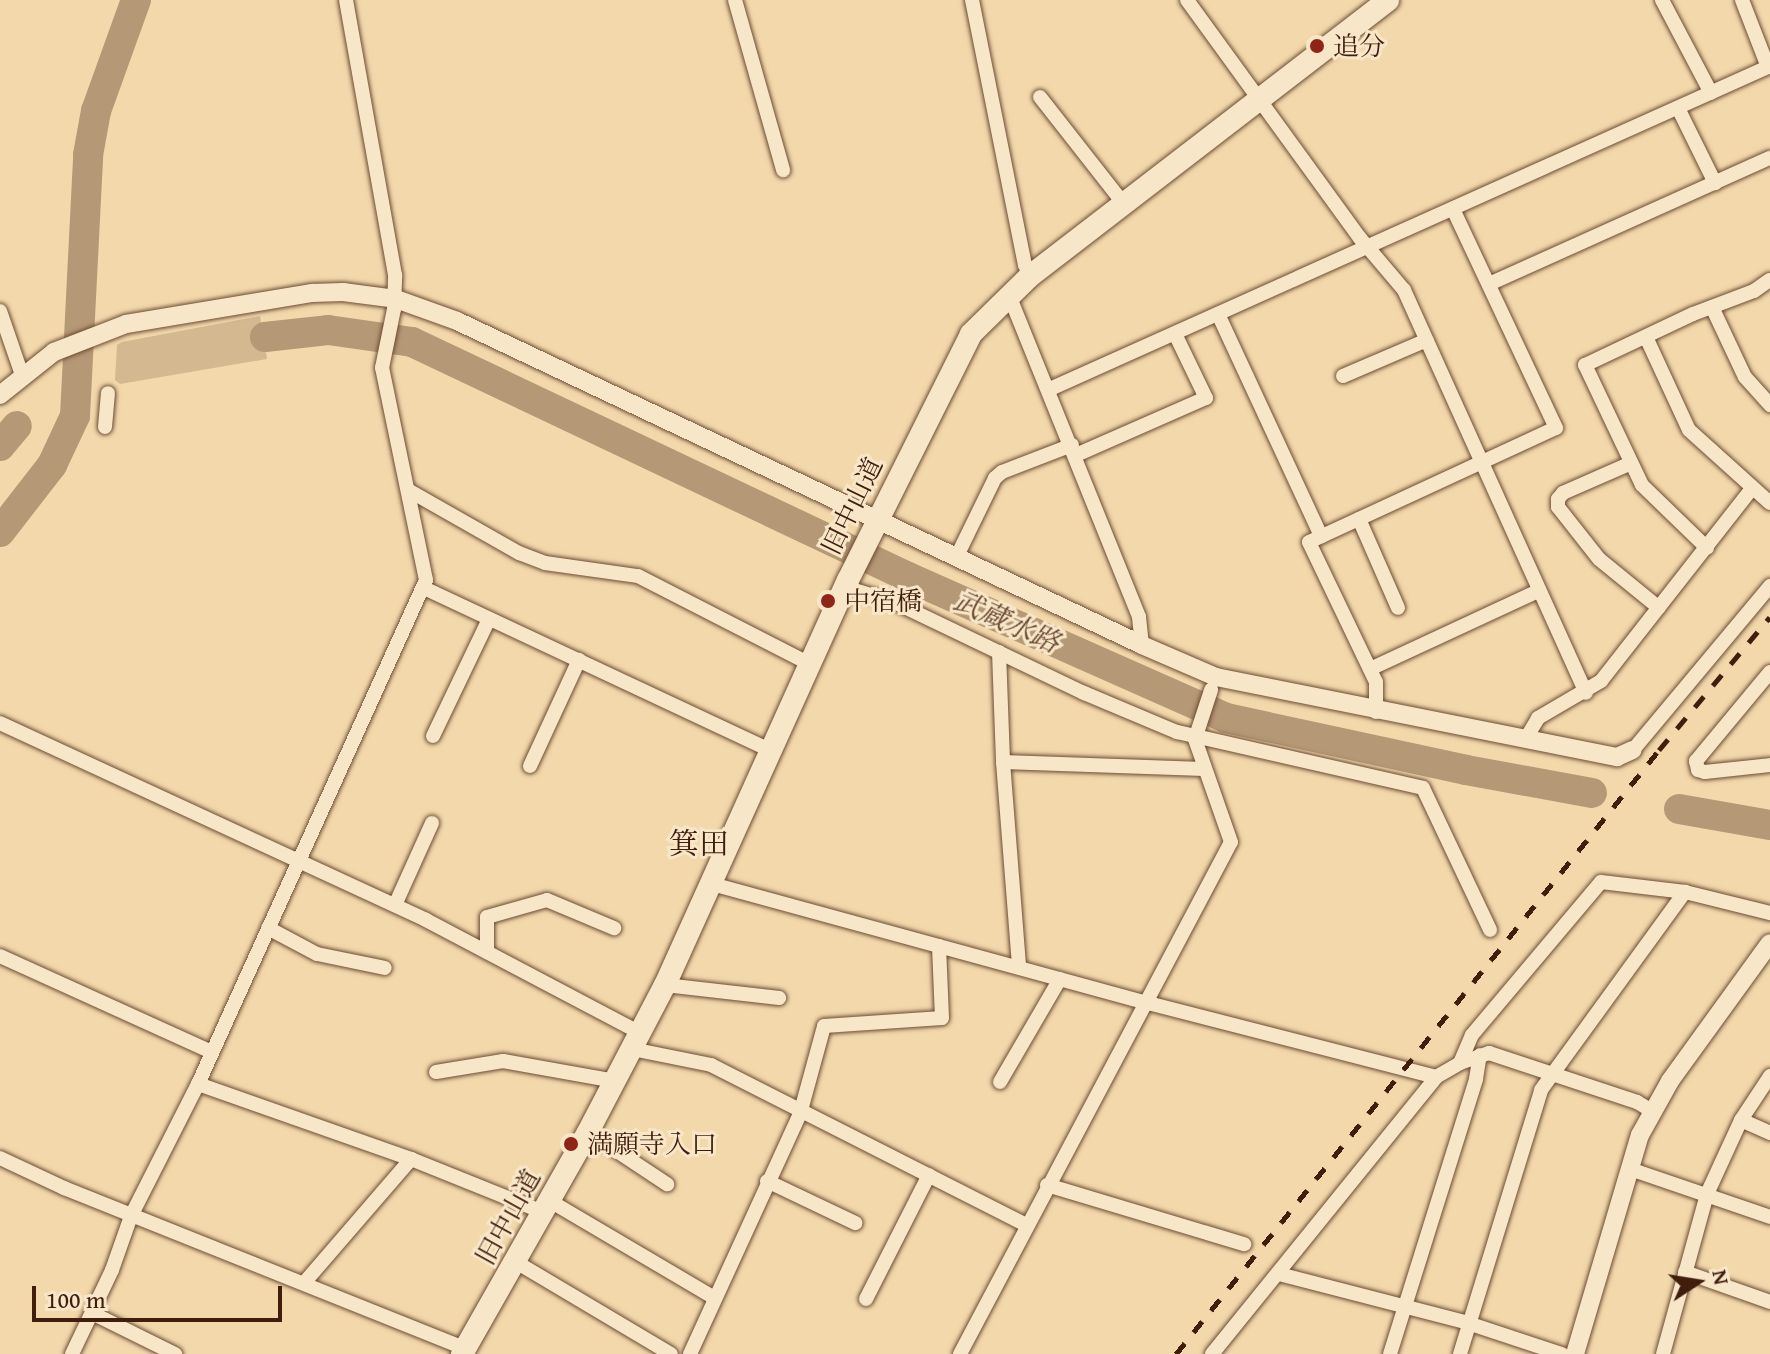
<!DOCTYPE html>
<html>
<head>
<meta charset="utf-8">
<style>
	body { margin:0 }
	#map { position:relative; width:1770px; height:1354px; overflow:hidden; background:#f2d8ab; font-family:"Gentium Book Plus","Noto Serif JP",serif }
	div>[style] { position:absolute }
	.green>* { inset:0; background:#d4b890 }
	.river>* { height:30px; margin:-15px; padding:0 15px; transform-origin:15px; border-radius:15px; background:#b59875 }
	.roads { filter:drop-shadow(0 0 2px #6c4c34) drop-shadow(0 0 2px #6c4c34) }
	.minor>* { height:14px; margin:-7px; padding:0 7px; transform-origin:7px; border-radius:7px; background:#f7e6c8 }
	.tertiary>* { height:18px; margin:-9px; padding:0 9px; transform-origin:9px; border-radius:9px; background:#f7e6c8 }
	.secondary>* { height:22px; margin:-11px; padding:0 11px; transform-origin:11px; border-radius:11px; background:#f7e6c8 }
	.rail>* { height:5px; margin-top:-2.5px; transform-origin:0; background:repeating-linear-gradient(90deg,#401d0d 0 14px,transparent 0 28px) }
	.dots>* { width:22px; height:22px; translate:-50% -50%; box-sizing:border-box; border:4px solid #f7e6c8; border-radius:50% }
	span { translate:-50% -50%; white-space:nowrap; text-align:center; line-height:1.15; -webkit-text-stroke:6px #f7e6c8; paint-order:stroke }
	.poi-label { font-size:26px; color:#401d0d }
	.left { translate:0 -50%; text-align:left }
	.street-label { font-size:26px; color:#401d0d }
	.water-label { font-size:28px; color:#694831; font-style:italic }
	.quarter-label { font-size:30px; color:#401d0d }
	.north { position:absolute; left:1658px; top:1242px; width:80px; height:80px; -webkit-text-stroke:6px #f7e6c8; paint-order:stroke; rotate:78deg; font-size:22px; font-weight:700; line-height:32px; text-align:center; color:#401d0d }
	.north::after { content:''; display:block; margin:auto; width:28px; height:36px; background:#401d0d; clip-path:polygon(50% 0,100% 100%,50% 72%,0 100%) }
	.scale { position:absolute; left:32px; top:1286px; width:250px; height:36px; box-sizing:border-box; border:4px solid #401d0d; border-top:0; padding-left:10px; font-size:24px; line-height:28px; white-space:nowrap; color:#401d0d; -webkit-text-stroke:6px #f7e6c8; paint-order:stroke }
</style>
</head>
<body>
<div id="map">
	<div class="green">
		<div style="clip-path:polygon(260px 316px,267px 359px,120px 384px,115px 380px,117px 345px,122px 342px)"></div>
	</div>
	<div class="river">
		<div style="left:265px;top:337px;width:63px;rotate:-6.3deg"></div>
		<div style="left:328px;top:330px;width:85px;rotate:8.1deg"></div>
		<div style="left:412px;top:342px;width:549px;rotate:25.35deg"></div>
		<div style="left:908px;top:577px;width:348px;rotate:23.9deg"></div>
		<div style="left:1226px;top:718px;width:246px;rotate:12.2deg"></div>
		<div style="left:1466px;top:770px;width:128px;rotate:10.3deg"></div>
		<div style="left:0;top:446px;width:26px;rotate:-50deg"></div>
		<div style="left:0;top:532px;width:85px;rotate:-52.2deg"></div>
		<div style="left:52px;top:465px;width:54px;rotate:-64.9deg"></div>
		<div style="left:75px;top:416px;width:261px;rotate:-87.1deg"></div>
		<div style="left:88px;top:155px;width:45px;rotate:-79.7deg"></div>
		<div style="left:96px;top:111px;width:118px;rotate:-70.2deg"></div>
		<div style="left:1679px;top:809px;width:92px;rotate:10deg"></div>
	</div>
	<div class="roads">
		<div class="minor">
			<div style="left:735px;top:0;width:177px;rotate:74.2deg"></div>
			<div style="left:972px;top:0;width:270px;rotate:78.7deg"></div>
			<div style="left:1025px;top:265px;width:12px;rotate:66deg"></div>
			<div style="left:1187px;top:0;width:294px;rotate:54deg"></div>
			<div style="left:1360px;top:238px;width:68px;rotate:49.8deg"></div>
			<div style="left:1404px;top:290px;width:442px;rotate:65.7deg"></div>
			<div style="left:1662px;top:0;width:105px;rotate:62.2deg"></div>
			<div style="left:1742px;top:0;width:72px;rotate:68.8deg"></div>
			<div style="left:1040px;top:97px;width:135px;rotate:51.9deg"></div>
			<div style="left:1678px;top:108px;width:84px;rotate:63.7deg"></div>
			<div style="left:1489px;top:284px;width:308px;rotate:-24.2deg"></div>
			<div style="left:1009px;top:295px;width:347px;rotate:68deg"></div>
			<div style="left:1139px;top:617px;width:28px;rotate:84deg"></div>
			<div style="left:1712px;top:307px;width:77px;rotate:64.8deg"></div>
			<div style="left:1745px;top:377px;width:38px;rotate:48deg"></div>
			<div style="left:0;top:311px;width:68px;rotate:71deg"></div>
			<div style="left:1218px;top:314px;width:245px;rotate:65.1deg"></div>
			<div style="left:1646px;top:337px;width:102px;rotate:65.2deg"></div>
			<div style="left:1689px;top:430px;width:109px;rotate:42deg"></div>
			<div style="left:1343px;top:376px;width:91px;rotate:-23.2deg"></div>
			<div style="left:1050px;top:389px;width:789px;rotate:-24.16deg"></div>
			<div style="left:105px;top:427px;width:34px;rotate:-85deg"></div>
			<div style="left:1076px;top:455px;width:142px;rotate:-23.7deg"></div>
			<div style="left:1206px;top:398px;width:71px;rotate:-115.8deg"></div>
			<div style="left:1629px;top:464px;width:72px;rotate:156.3deg"></div>
			<div style="left:1563px;top:493px;width:8px;rotate:130deg"></div>
			<div style="left:1558px;top:499px;width:8px;rotate:90deg"></div>
			<div style="left:1558px;top:507px;width:66px;rotate:51.7deg"></div>
			<div style="left:1599px;top:559px;width:77px;rotate:39.2deg"></div>
			<div style="left:408px;top:490px;width:128px;rotate:29.6deg"></div>
			<div style="left:519px;top:553px;width:28px;rotate:21deg"></div>
			<div style="left:545px;top:563px;width:94px;rotate:8deg"></div>
			<div style="left:638px;top:576px;width:193px;rotate:27.1deg"></div>
			<div style="left:1359px;top:519px;width:97px;rotate:66.3deg"></div>
			<div style="left:1707px;top:548px;width:91px;rotate:-135.9deg"></div>
			<div style="left:1642px;top:485px;width:133px;rotate:-115.4deg"></div>
			<div style="left:1585px;top:365px;width:119px;rotate:-25.3deg"></div>
			<div style="left:1693px;top:314px;width:65px;rotate:-20.7deg"></div>
			<div style="left:1754px;top:291px;width:19px;rotate:-35deg"></div>
			<div style="left:956px;top:558px;width:89px;rotate:-64deg"></div>
			<div style="left:995px;top:478px;width:9px;rotate:-41deg"></div>
			<div style="left:1002px;top:472px;width:75px;rotate:-21.1deg"></div>
			<div style="left:844px;top:587px;width:52px;rotate:16.7deg"></div>
			<div style="left:894px;top:602px;width:211px;rotate:25.6deg"></div>
			<div style="left:1084px;top:693px;width:101px;rotate:22.8deg"></div>
			<div style="left:1177px;top:732px;width:252px;rotate:12.8deg"></div>
			<div style="left:1423px;top:788px;width:157px;rotate:64.7deg"></div>
			<div style="left:424px;top:588px;width:382px;rotate:25.1deg"></div>
			<div style="left:999px;top:652px;width:110px;rotate:87.9deg"></div>
			<div style="left:1003px;top:762px;width:206px;rotate:85.5deg"></div>
			<div style="left:1370px;top:669px;width:185px;rotate:-24.9deg"></div>
			<div style="left:1770px;top:672px;width:116px;rotate:129.7deg"></div>
			<div style="left:1696px;top:761px;width:9px;rotate:77deg"></div>
			<div style="left:1698px;top:770px;width:7px;rotate:16deg"></div>
			<div style="left:1705px;top:772px;width:65px;rotate:-6.1deg"></div>
			<div style="left:1376px;top:712px;width:30px;rotate:-90deg"></div>
			<div style="left:1376px;top:682px;width:155px;rotate:-115.6deg"></div>
			<div style="left:1309px;top:542px;width:272px;rotate:-24.8deg"></div>
			<div style="left:1556px;top:428px;width:240px;rotate:-115.2deg"></div>
			<div style="left:0;top:723px;width:469px;rotate:24.8deg"></div>
			<div style="left:426px;top:920px;width:242px;rotate:27.8deg"></div>
			<div style="left:433px;top:736px;width:130px;rotate:-64.4deg"></div>
			<div style="left:1525px;top:740px;width:26px;rotate:-59deg"></div>
			<div style="left:1538px;top:718px;width:73px;rotate:-30.4deg"></div>
			<div style="left:1601px;top:681px;width:243px;rotate:-51.9deg"></div>
			<div style="left:1633px;top:750px;width:214px;rotate:-50.1deg"></div>
			<div style="left:1003px;top:762px;width:201px;rotate:2deg"></div>
			<div style="left:530px;top:766px;width:117px;rotate:-65.2deg"></div>
			<div style="left:712px;top:884px;width:452px;rotate:15.3deg"></div>
			<div style="left:1148px;top:1003px;width:297px;rotate:14.4deg"></div>
			<div style="left:395px;top:905px;width:90px;rotate:-65.7deg"></div>
			<div style="left:268px;top:928px;width:55px;rotate:28deg"></div>
			<div style="left:317px;top:954px;width:69px;rotate:11.6deg"></div>
			<div style="left:487px;top:952px;width:35px;rotate:-90deg"></div>
			<div style="left:487px;top:917px;width:62px;rotate:-15.8deg"></div>
			<div style="left:547px;top:900px;width:73px;rotate:22.7deg"></div>
			<div style="left:0;top:956px;width:233px;rotate:24.4deg"></div>
			<div style="left:665px;top:985px;width:115px;rotate:6.5deg"></div>
			<div style="left:632px;top:1049px;width:81px;rotate:11.4deg"></div>
			<div style="left:711px;top:1065px;width:353px;rotate:26.9deg"></div>
			<div style="left:1460px;top:1063px;width:30px;rotate:-67deg"></div>
			<div style="left:1472px;top:1035px;width:200px;rotate:-49.9deg"></div>
			<div style="left:1601px;top:882px;width:85px;rotate:6.8deg"></div>
			<div style="left:1685px;top:892px;width:88px;rotate:13.9deg"></div>
			<div style="left:436px;top:1072px;width:68px;rotate:-9.3deg"></div>
			<div style="left:503px;top:1061px;width:114px;rotate:10.1deg"></div>
			<div style="left:1000px;top:1082px;width:119px;rotate:-59.8deg"></div>
			<div style="left:198px;top:1084px;width:226px;rotate:19.4deg"></div>
			<div style="left:411px;top:1159px;width:142px;rotate:21.9deg"></div>
			<div style="left:1741px;top:1120px;width:32px;rotate:24deg"></div>
			<div style="left:588px;top:1132px;width:95px;rotate:33.4deg"></div>
			<div style="left:0;top:1158px;width:71px;rotate:25.1deg"></div>
			<div style="left:64px;top:1188px;width:432px;rotate:21.8deg"></div>
			<div style="left:1630px;top:1169px;width:148px;rotate:18.9deg"></div>
			<div style="left:767px;top:1181px;width:98px;rotate:25.5deg"></div>
			<div style="left:1047px;top:1185px;width:206px;rotate:16.7deg"></div>
			<div style="left:550px;top:1201px;width:191px;rotate:30.5deg"></div>
			<div style="left:516px;top:1262px;width:180px;rotate:30.7deg"></div>
			<div style="left:1685px;top:1272px;width:90px;rotate:19.4deg"></div>
			<div style="left:1279px;top:1274px;width:195px;rotate:14.5deg"></div>
			<div style="left:1468px;top:1323px;width:99px;rotate:18.3deg"></div>
			<div style="left:304px;top:1283px;width:164px;rotate:-49.2deg"></div>
			<div style="left:866px;top:1299px;width:139px;rotate:-63.1deg"></div>
			<div style="left:92px;top:1313px;width:93px;rotate:26.3deg"></div>
			<div style="left:72px;top:1354px;width:93px;rotate:-64.5deg"></div>
			<div style="left:112px;top:1270px;width:57px;rotate:-70.6deg"></div>
			<div style="left:131px;top:1216px;width:148px;rotate:-63.1deg"></div>
			<div style="left:198px;top:1084px;width:553px;rotate:-65.66deg"></div>
			<div style="left:426px;top:580px;width:217px;rotate:-101.7deg"></div>
			<div style="left:382px;top:368px;width:60px;rotate:-78.5deg"></div>
			<div style="left:394px;top:309px;width:34px;rotate:-88deg"></div>
			<div style="left:395px;top:275px;width:279px;rotate:-100.1deg"></div>
			<div style="left:690px;top:1354px;width:264px;rotate:-65.4deg"></div>
			<div style="left:800px;top:1114px;width:91px;rotate:-74.7deg"></div>
			<div style="left:824px;top:1026px;width:118px;rotate:-3.9deg"></div>
			<div style="left:942px;top:1018px;width:72px;rotate:-92.4deg"></div>
			<div style="left:960px;top:1354px;width:579px;rotate:-62.11deg"></div>
			<div style="left:1231px;top:842px;width:109px;rotate:-109.3deg"></div>
			<div style="left:1195px;top:739px;width:52px;rotate:-71.9deg"></div>
			<div style="left:1212px;top:1354px;width:356px;rotate:-51deg"></div>
			<div style="left:1436px;top:1077px;width:28px;rotate:-30deg"></div>
			<div style="left:1460px;top:1063px;width:31px;rotate:-19deg"></div>
			<div style="left:1489px;top:1053px;width:156px;rotate:18.3deg"></div>
			<div style="left:1637px;top:1102px;width:17px;rotate:31deg"></div>
			<div style="left:1390px;top:1354px;width:288px;rotate:-72.6deg"></div>
			<div style="left:1476px;top:1079px;width:24px;rotate:-81deg"></div>
			<div style="left:1460px;top:1354px;width:276px;rotate:-72.9deg"></div>
			<div style="left:1541px;top:1090px;width:245px;rotate:-54deg"></div>
			<div style="left:1663px;top:1354px;width:166px;rotate:-74.6deg"></div>
			<div style="left:1707px;top:1194px;width:81px;rotate:-65.3deg"></div>
			<div style="left:1741px;top:1120px;width:53px;rotate:-56.6deg"></div>
		</div>
		<div class="tertiary">
			<div style="left:0;top:395px;width:69px;rotate:-38.5deg"></div>
			<div style="left:54px;top:352px;width:77px;rotate:-21.3deg"></div>
			<div style="left:126px;top:324px;width:189px;rotate:-9.5deg"></div>
			<div style="left:312px;top:293px;width:31px;rotate:-2deg"></div>
			<div style="left:343px;top:292px;width:53px;rotate:7.5deg"></div>
			<div style="left:396px;top:299px;width:65px;rotate:19.8deg"></div>
			<div style="left:457px;top:321px;width:758px;rotate:25.31deg"></div>
			<div style="left:1142px;top:645px;width:81px;rotate:23.4deg"></div>
			<div style="left:1216px;top:677px;width:409px;rotate:11.3deg"></div>
			<div style="left:1617px;top:757px;width:17px;rotate:-24deg"></div>
			<div style="left:1575px;top:1354px;width:228px;rotate:-73.5deg"></div>
			<div style="left:1640px;top:1135px;width:62px;rotate:-60.9deg"></div>
			<div style="left:1670px;top:1081px;width:170px;rotate:-54.1deg"></div>
		</div>
		<div class="secondary">
			<div style="left:462px;top:1354px;width:255px;rotate:-60.4deg"></div>
			<div style="left:588px;top:1132px;width:166px;rotate:-62.4deg"></div>
			<div style="left:665px;top:985px;width:444px;rotate:-65.7deg"></div>
			<div style="left:848px;top:580px;width:275px;rotate:-63.4deg"></div>
			<div style="left:971px;top:334px;width:83px;rotate:-44.5deg"></div>
			<div style="left:1030px;top:276px;width:452px;rotate:-37.6deg"></div>
		</div>
	</div>
	<div class="rail">
		<div style="left:1176px;top:1354px;width:773px;rotate:-51.35deg"></div>
		<div style="left:1659px;top:750px;width:173px;rotate:-50.2deg"></div>
	</div>
	<div class="dots">
		<div style="left:1317px;top:46px;background:#8f2418"></div>
		<div style="left:828px;top:601px;background:#8f2418"></div>
		<div style="left:571px;top:1144px;background:#8f2418"></div>
	</div>
	<div class="poi-label">
		<span class="left" style="left:1333px;top:46px">追分</span>
		<span class="left" style="left:844px;top:601px">中宿橋</span>
		<span class="left" style="left:587px;top:1144px">満願寺入口</span>
	</div>
	<div class="street-label">
		<span style="left:852px;top:506px;rotate:-64deg">旧中山道</span>
		<span style="left:508px;top:1217px;rotate:-61deg">旧中山道</span>
	</div>
	<div class="water-label">
		<span style="left:1007px;top:621px;rotate:24deg">武蔵水路</span>
	</div>
	<div class="quarter-label">
		<span style="left:699px;top:843px">箕田</span>
	</div>
	<div class="north">N</div>
	<div class="scale">100 m</div>
</div>
</body>
</html>
